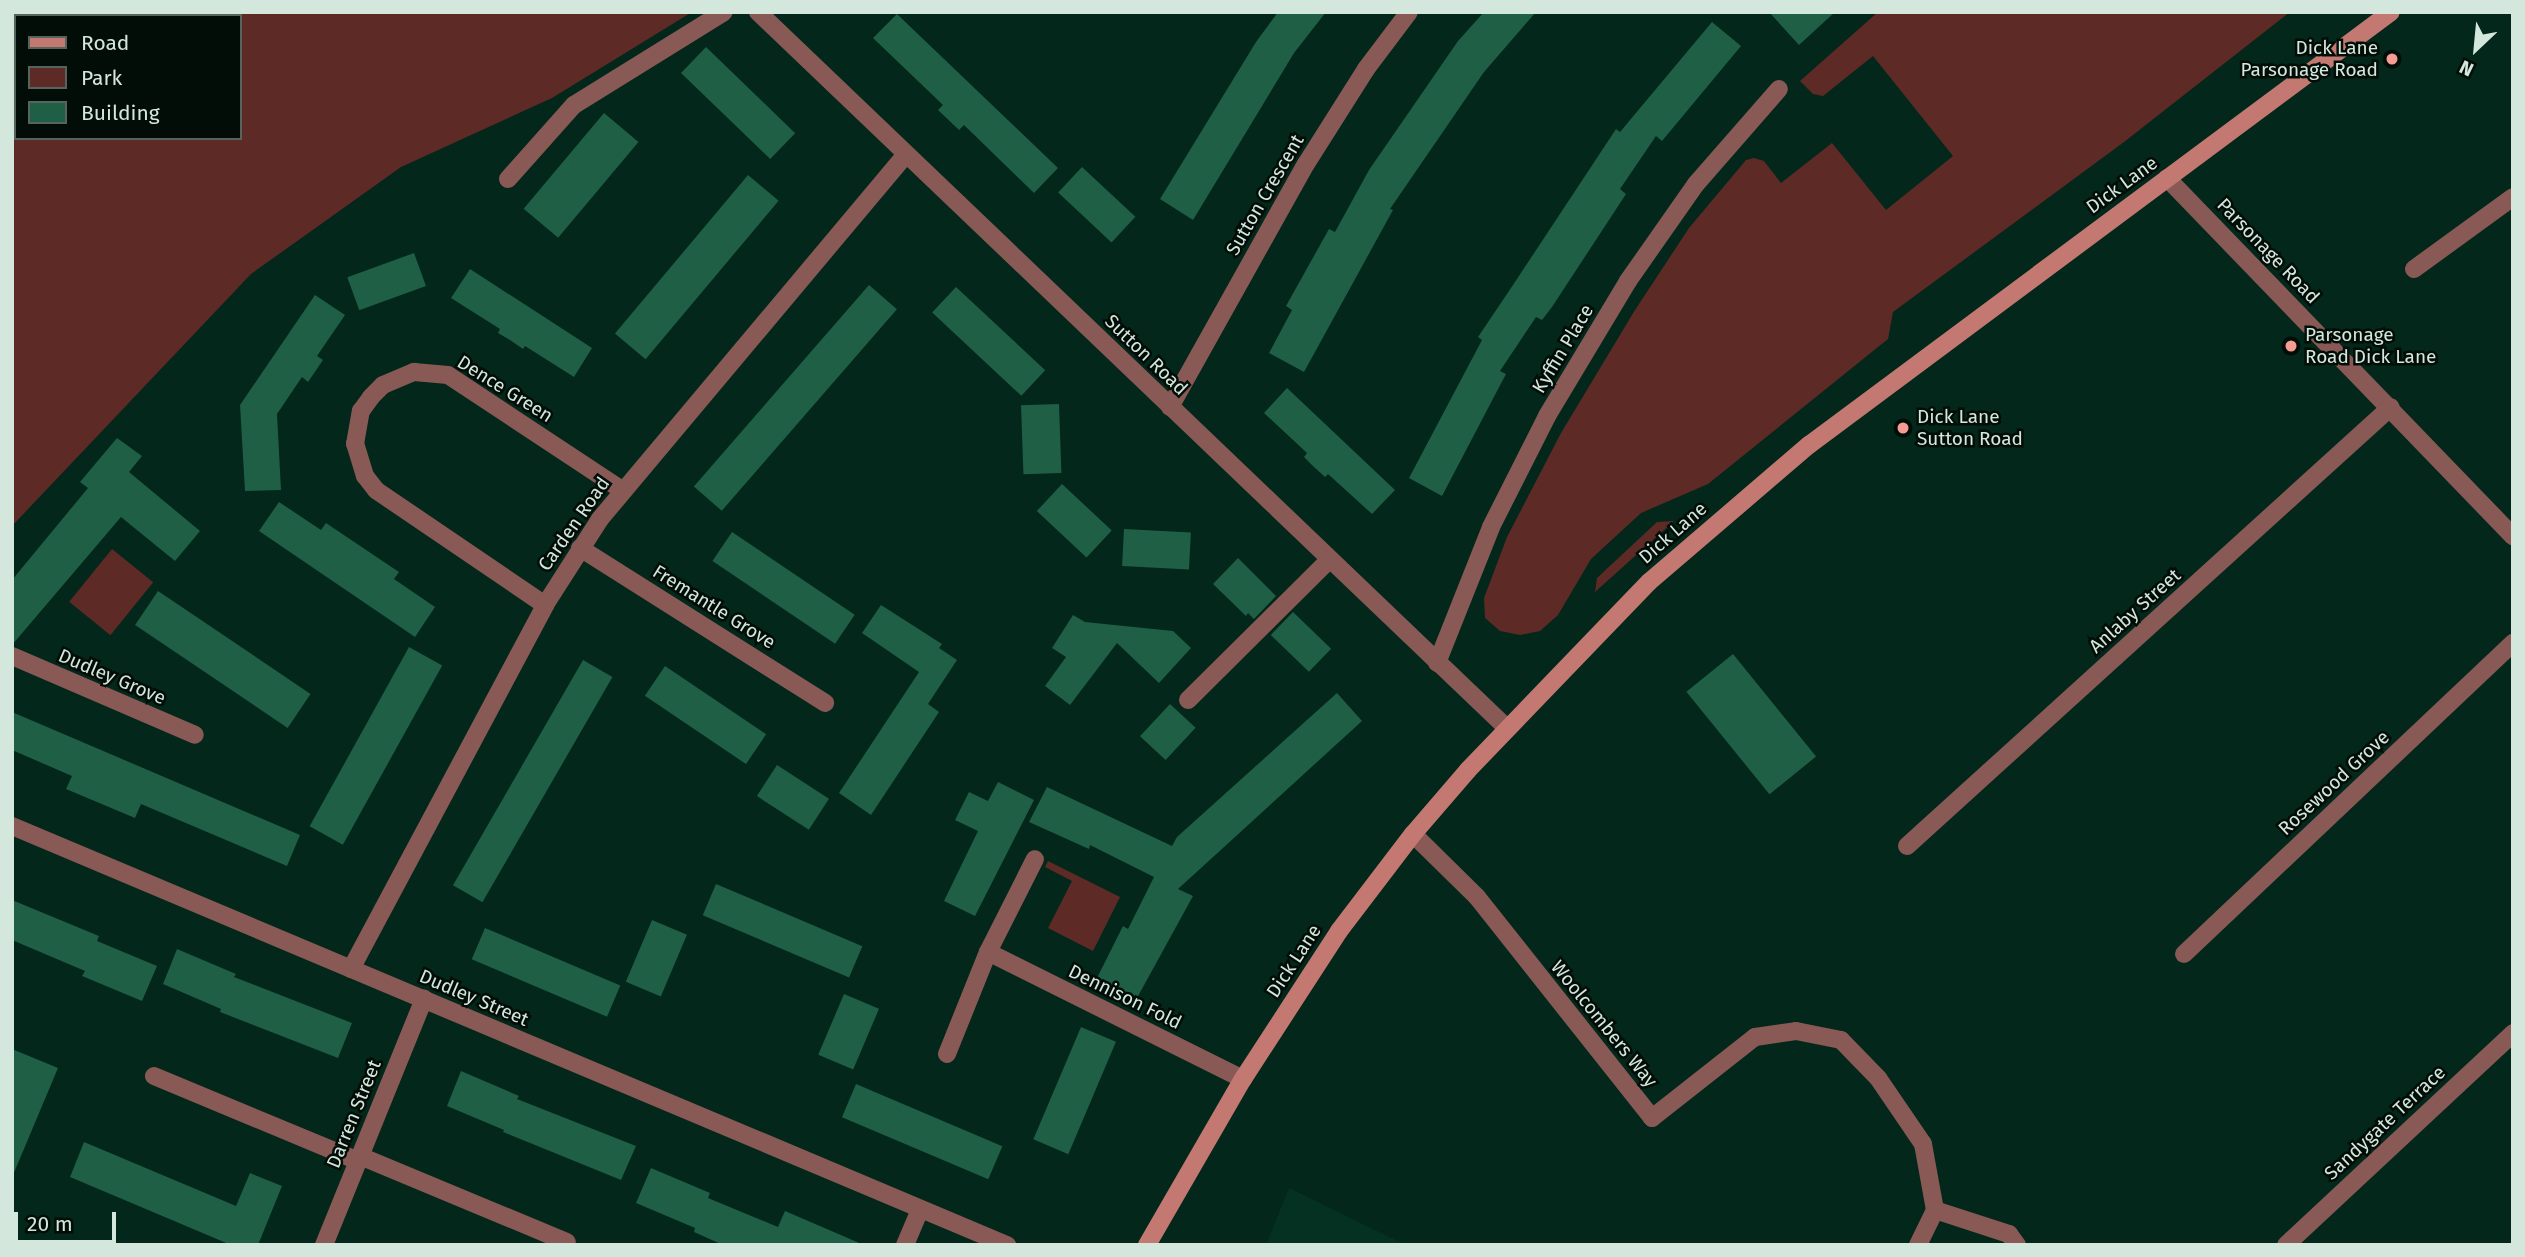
<!DOCTYPE html>
<html>
<head>
<meta charset="utf-8">
<style>
	body { margin:0 }
	#map { position:relative; width:2525px; height:1257px; overflow:hidden; background:#03271a; font-family:"Fira Sans",sans-serif }
	div>[style] { position:absolute }
	.built>* { inset:0; background:#043121 }
	.green>* { inset:0; background:#5e2a26; transform-origin:0 0 }
	.building>* { inset:0; background:#1e5f46; transform-origin:0 0 }
	.street>* { height:18px; margin:-9px; padding:0 9px; transform-origin:9px; border-radius:9px; background:#885955 }
	.secondary>* { height:18px; margin:-9px; padding:0 9px; transform-origin:9px; border-radius:9px; background:#c37972 }
	.dots>* { width:19px; height:19px; translate:-50% -50%; box-sizing:border-box; border:4px solid #020d07; border-radius:50% }
	span { translate:-50% -50%; white-space:nowrap; text-align:center; line-height:1.15; -webkit-text-stroke:5px #020d07; paint-order:stroke }
	.poi-label { font-size:19px; color:#d4e7dd }
	.right { translate:-100% -50%; text-align:right }
	.left { translate:0 -50%; text-align:left }
	.street-label { font-size:19px; color:#d4e7dd }
	.frame { position:absolute; inset:0; border:14px solid #d4e7dd; pointer-events:none }
	.legend { position:absolute; left:14px; top:14px; width:228px; height:126px; box-sizing:border-box; background:#020d07; border:2px solid #56645d; margin:0; padding:9px 12px; list-style:none; font-size:21px; color:#d4e7dd }
	.legend li { display:flex; align-items:center; gap:14px; height:35px }
	.legend b { width:35px; border:2px solid #56645d }
	.north { position:absolute; left:2441px; top:14px; width:70px; height:70px; -webkit-text-stroke:5px #020d07; paint-order:stroke; rotate:206deg; font-size:19px; font-weight:700; line-height:28px; text-align:center; color:#d4e7dd }
	.north::after { content:''; display:block; margin:auto; width:24px; height:32px; background:#d4e7dd; clip-path:polygon(50% 0,100% 100%,50% 72%,0 100%) }
	.scale { position:absolute; left:14px; top:1212px; width:102px; height:32px; box-sizing:border-box; border:4px solid #d4e7dd; border-top:0; padding-left:9px; font-size:21px; line-height:24px; white-space:nowrap; color:#d4e7dd; -webkit-text-stroke:5px #020d07; paint-order:stroke }
</style>
</head>
<body>
<div id="map">
	<div class="built">
		<div style="clip-path:polygon(1289px 1188px,1406px 1245px,1266px 1245px)"></div>
	</div>
	<div class="green">
		<div style="clip-path:polygon(32px 12px,692px 12px,552px 98px,401px 167px,251px 274px,12px 526px,12px 24px,16px 22px,16px 138px,240px 138px,240px 16px,26px 16px)"></div>
		<div style="clip-path:polygon(1878px 12px,2290px 12px,2124px 142px,1893px 312px,1888px 339px,1708px 484px,1641px 513px,1591px 559px,1558px 615px,1540px 631px,1520px 635px,1500px 631px,1485px 618px,1484px 598px,1507px 537px,1561px 433px,1635px 310px,1689px 228px,1746px 160px,1754px 158px,1764px 161px,1781px 183px,1832px 143px,1886px 210px,1953px 156px,1873px 56px,1823px 96px,1813px 94px,1800px 81px)"></div>
		<div style="clip-path:polygon(1674px 521px,1595px 592px,1597px 578px,1657px 522px)"></div>
		<div style="left:112px;top:549px;width:53px;height:68px;rotate:39deg"></div>
		<div style="clip-path:polygon(1048px 861px,1120px 897px,1093px 951px,1048px 928px,1072px 881px,1045px 867px)"></div>
	</div>
	<div class="building">
		<div style="clip-path:polygon(1278px 12px,1326px 12px,1294px 53px,1193px 220px,1160px 199px,1256px 42px)"></div>
		<div style="clip-path:polygon(1484px 12px,1536px 12px,1484px 72px,1390px 209px,1393px 210px,1304px 372px,1269px 353px,1292px 310px,1286px 306px,1329px 229px,1335px 232px,1369px 170px,1458px 41px)"></div>
		<div style="clip-path:polygon(1769px 12px,1835px 12px,1799px 45px)"></div>
		<div style="clip-path:polygon(897px 14px,1058px 168px,1034px 193px,964px 125px,959px 130px,938px 110px,943px 105px,873px 38px)"></div>
		<div style="clip-path:polygon(1712px 22px,1741px 46px,1662px 141px,1656px 136px,1620px 189px,1626px 194px,1552px 307px,1542px 320px,1536px 317px,1500px 371px,1506px 374px,1442px 496px,1409px 478px,1482px 340px,1478px 337px,1513px 285px,1616px 129px,1620px 132px)"></div>
		<div style="left:706px;top:47px;width:124px;height:36px;rotate:44deg"></div>
		<div style="left:604px;top:113px;width:45px;height:125px;rotate:40deg"></div>
		<div style="left:1082px;top:167px;width:73px;height:35px;rotate:43deg"></div>
		<div style="left:748px;top:175px;width:40px;height:207px;rotate:40deg"></div>
		<div style="left:414px;top:253px;width:35px;height:71px;rotate:70deg"></div>
		<div style="clip-path:polygon(470px 269px,592px 348px,574px 377px,525px 346px,523px 349px,510px 340px,498px 333px,500px 329px,451px 298px)"></div>
		<div style="left:869px;top:285px;width:37px;height:267px;rotate:41deg"></div>
		<div style="left:956px;top:287px;width:122px;height:35px;rotate:43deg"></div>
		<div style="clip-path:polygon(315px 295px,345px 315px,317px 356px,323px 360px,308px 382px,302px 377px,277px 414px,281px 490px,245px 491px,240px 405px)"></div>
		<div style="clip-path:polygon(1287px 388px,1395px 490px,1372px 514px,1328px 474px,1325px 477px,1314px 467px,1304px 457px,1307px 453px,1264px 413px)"></div>
		<div style="left:1059px;top:404px;width:69px;height:38px;rotate:88deg"></div>
		<div style="clip-path:polygon(117px 438px,142px 456px,129px 472px,200px 531px,175px 561px,121px 517px,12px 645px,12px 580px,88px 488px,80px 482px)"></div>
		<div style="left:1062px;top:484px;width:68px;height:37px;rotate:43deg"></div>
		<div style="clip-path:polygon(279px 502px,321px 530px,326px 523px,387px 564px,399px 572px,394px 579px,435px 607px,415px 637px,259px 531px)"></div>
		<div style="left:1124px;top:529px;width:67px;height:37px;rotate:3deg"></div>
		<div style="left:732px;top:532px;width:148px;height:35px;rotate:34deg"></div>
		<div style="clip-path:polygon(1238px 558px,1276px 596px,1254px 619px,1248px 613px,1246px 616px,1213px 584px)"></div>
		<div style="left:158px;top:591px;width:184px;height:41px;rotate:34deg"></div>
		<div style="clip-path:polygon(881px 605px,942px 644px,939px 648px,957px 660px,928px 704px,939px 712px,871px 815px,839px 793px,919px 672px,862px 633px)"></div>
		<div style="left:1293px;top:612px;width:53px;height:32px;rotate:44deg"></div>
		<div style="clip-path:polygon(1073px 615px,1085px 622px,1173px 631px,1191px 648px,1159px 683px,1117px 643px,1070px 705px,1045px 686px,1066px 657px,1052px 648px)"></div>
		<div style="left:409px;top:647px;width:38px;height:205px;rotate:29deg"></div>
		<div style="left:1733px;top:654px;width:132px;height:60px;rotate:51deg"></div>
		<div style="left:583px;top:660px;width:34px;height:260px;rotate:30deg"></div>
		<div style="left:665px;top:666px;width:122px;height:36px;rotate:34deg"></div>
		<div style="clip-path:polygon(1337px 693px,1362px 721px,1178px 889px,1193px 896px,1137px 998px,1097px 978px,1123px 926px,1128px 929px,1154px 877px,1090px 845px,1089px 849px,1029px 822px,1047px 787px,1172px 846px,1177px 837px)"></div>
		<div style="left:1170px;top:704px;width:35px;height:44px;rotate:43deg"></div>
		<div style="clip-path:polygon(12px 712px,300px 835px,287px 866px,141px 804px,135px 818px,66px 789px,72px 776px,12px 750px)"></div>
		<div style="left:777px;top:765px;width:62px;height:37px;rotate:33deg"></div>
		<div style="clip-path:polygon(998px 782px,1034px 800px,975px 916px,944px 901px,978px 831px,955px 820px,969px 792px,988px 801px)"></div>
		<div style="left:716px;top:884px;width:159px;height:34px;rotate:23deg"></div>
		<div style="clip-path:polygon(12px 900px,99px 936px,97px 941px,157px 966px,142px 1001px,82px 976px,85px 971px,12px 940px)"></div>
		<div style="left:652px;top:920px;width:38px;height:67px;rotate:23deg"></div>
		<div style="left:485px;top:928px;width:147px;height:34px;rotate:23deg"></div>
		<div style="clip-path:polygon(177px 949px,236px 974px,234px 977px,352px 1023px,338px 1058px,220px 1012px,221px 1009px,163px 984px)"></div>
		<div style="left:844px;top:994px;width:38px;height:66px;rotate:23deg"></div>
		<div style="left:1081px;top:1027px;width:38px;height:122px;rotate:23deg"></div>
		<div style="clip-path:polygon(12px 1049px,58px 1068px,13px 1175px,12px 1175px)"></div>
		<div style="clip-path:polygon(461px 1071px,519px 1096px,517px 1099px,636px 1146px,621px 1180px,503px 1132px,504px 1130px,447px 1106px)"></div>
		<div style="left:856px;top:1084px;width:159px;height:36px;rotate:23deg"></div>
		<div style="clip-path:polygon(84px 1142px,236px 1206px,250px 1173px,282px 1186px,258px 1245px,231px 1245px,70px 1177px)"></div>
		<div style="clip-path:polygon(651px 1168px,710px 1193px,708px 1198px,778px 1227px,785px 1211px,864px 1245px,723px 1245px,694px 1232px,695px 1228px,636px 1203px)"></div>
	</div>
	<div class="street">
		<div style="left:758px;top:12px;width:1036px;rotate:43.71deg"></div>
		<div style="left:2167px;top:178px;width:498px;rotate:46deg"></div>
		<div style="left:508px;top:179px;width:99px;rotate:-48.3deg"></div>
		<div style="left:574px;top:105px;width:176px;rotate:-31.8deg"></div>
		<div style="left:2414px;top:269px;width:122px;rotate:-36deg"></div>
		<div style="left:1170px;top:407px;width:278px;rotate:-60.8deg"></div>
		<div style="left:1306px;top:164px;width:112px;rotate:-57.7deg"></div>
		<div style="left:1366px;top:69px;width:71px;rotate:-53deg"></div>
		<div style="left:580px;top:548px;width:290px;rotate:32.3deg"></div>
		<div style="left:545px;top:605px;width:204px;rotate:-145.8deg"></div>
		<div style="left:376px;top:490px;width:18px;rotate:-128deg"></div>
		<div style="left:365px;top:476px;width:34px;rotate:-107deg"></div>
		<div style="left:355px;top:444px;width:34px;rotate:-80deg"></div>
		<div style="left:361px;top:411px;width:17px;rotate:-54deg"></div>
		<div style="left:371px;top:397px;width:17px;rotate:-45deg"></div>
		<div style="left:383px;top:385px;width:34px;rotate:-23deg"></div>
		<div style="left:414px;top:372px;width:34px;rotate:5deg"></div>
		<div style="left:448px;top:375px;width:209px;rotate:33.5deg"></div>
		<div style="left:12px;top:656px;width:199px;rotate:23.3deg"></div>
		<div style="left:1437px;top:663px;width:146px;rotate:-68.3deg"></div>
		<div style="left:1491px;top:527px;width:124px;rotate:-63.2deg"></div>
		<div style="left:1547px;top:416px;width:157px;rotate:-59deg"></div>
		<div style="left:1628px;top:281px;width:118px;rotate:-55deg"></div>
		<div style="left:1696px;top:184px;width:126px;rotate:-48.9deg"></div>
		<div style="left:1188px;top:700px;width:199px;rotate:-44.8deg"></div>
		<div style="left:12px;top:826px;width:1080px;rotate:22.84deg"></div>
		<div style="left:1413px;top:834px;width:90px;rotate:44.5deg"></div>
		<div style="left:1477px;top:897px;width:282px;rotate:51.6deg"></div>
		<div style="left:1652px;top:1118px;width:131px;rotate:-38.2deg"></div>
		<div style="left:1755px;top:1037px;width:41px;rotate:-8.3deg"></div>
		<div style="left:1796px;top:1031px;width:46px;rotate:11.3deg"></div>
		<div style="left:1841px;top:1040px;width:53px;rotate:45.8deg"></div>
		<div style="left:1878px;top:1078px;width:80px;rotate:55.7deg"></div>
		<div style="left:1923px;top:1144px;width:67px;rotate:79.7deg"></div>
		<div style="left:1935px;top:1210px;width:78px;rotate:18deg"></div>
		<div style="left:2009px;top:1234px;width:14px;rotate:54deg"></div>
		<div style="left:1907px;top:846px;width:653px;rotate:-42.21deg"></div>
		<div style="left:988px;top:952px;width:104px;rotate:-63.2deg"></div>
		<div style="left:2184px;top:954px;width:453px;rotate:-43.4deg"></div>
		<div style="left:351px;top:969px;width:412px;rotate:-61.9deg"></div>
		<div style="left:545px;top:605px;width:102px;rotate:-57.4deg"></div>
		<div style="left:600px;top:519px;width:476px;rotate:-50deg"></div>
		<div style="left:947px;top:1054px;width:110px;rotate:-68.1deg"></div>
		<div style="left:988px;top:952px;width:285px;rotate:26.5deg"></div>
		<div style="left:154px;top:1076px;width:221px;rotate:22.6deg"></div>
		<div style="left:360px;top:1156px;width:224px;rotate:22.6deg"></div>
		<div style="left:324px;top:1245px;width:266px;rotate:-67.9deg"></div>
		<div style="left:905px;top:1245px;width:38px;rotate:-67deg"></div>
		<div style="left:1918px;top:1245px;width:39px;rotate:-64deg"></div>
		<div style="left:2286px;top:1245px;width:311px;rotate:-43deg"></div>
	</div>
	<div class="secondary">
		<div style="left:1147px;top:1245px;width:192px;rotate:-60deg"></div>
		<div style="left:1243px;top:1079px;width:176px;rotate:-57deg"></div>
		<div style="left:1339px;top:931px;width:122px;rotate:-52.7deg"></div>
		<div style="left:1413px;top:834px;width:84px;rotate:-49.3deg"></div>
		<div style="left:1468px;top:770px;width:261px;rotate:-46.1deg"></div>
		<div style="left:1649px;top:582px;width:211px;rotate:-40.6deg"></div>
		<div style="left:1809px;top:445px;width:725px;rotate:-36.65deg"></div>
	</div>
	<div class="dots">
		<div style="left:2392px;top:59px;background:#f59c93"></div>
		<div style="left:2291px;top:346px;background:#f59c93"></div>
		<div style="left:1903px;top:428px;background:#f59c93"></div>
	</div>
	<div class="poi-label">
		<span class="right" style="left:2378px;top:59px">Dick Lane<br>Parsonage Road</span>
		<span class="left" style="left:2305px;top:346px">Parsonage<br>Road Dick Lane</span>
		<span class="left" style="left:1917px;top:428px">Dick Lane<br>Sutton Road</span>
	</div>
	<div class="street-label">
		<span style="left:2122px;top:185px;rotate:-36deg">Dick Lane</span>
		<span style="left:1265px;top:195px;rotate:-60deg">Sutton Crescent</span>
		<span style="left:2268px;top:251px;rotate:46deg">Parsonage Road</span>
		<span style="left:1563px;top:349px;rotate:-59deg">Kyffin Place</span>
		<span style="left:1146px;top:355px;rotate:44deg">Sutton Road</span>
		<span style="left:505px;top:389px;rotate:32deg">Dence Green</span>
		<span style="left:574px;top:524px;rotate:-55deg">Carden Road</span>
		<span style="left:1673px;top:533px;rotate:-41deg">Dick Lane</span>
		<span style="left:714px;top:607px;rotate:32deg">Fremantle Grove</span>
		<span style="left:2135px;top:611px;rotate:-42deg">Anlaby Street</span>
		<span style="left:112px;top:677px;rotate:23deg">Dudley Grove</span>
		<span style="left:2334px;top:783px;rotate:-43deg">Rosewood Grove</span>
		<span style="left:1294px;top:961px;rotate:-57deg">Dick Lane</span>
		<span style="left:1125px;top:997px;rotate:26deg">Dennison Fold</span>
		<span style="left:474px;top:998px;rotate:23deg">Dudley Street</span>
		<span style="left:1604px;top:1024px;rotate:51deg">Woolcombers Way</span>
		<span style="left:354px;top:1114px;rotate:-68deg">Darren Street</span>
		<span style="left:2385px;top:1123px;rotate:-43deg">Sandygate Terrace</span>
	</div>
	<div class="frame"></div>
	<ul class="legend">
	<li><b style="height:9px;background:#c37972"></b>Road</li>
	<li><b style="height:19px;background:#5e2a26"></b>Park</li>
	<li><b style="height:19px;background:#1e5f46"></b>Building</li>
	</ul>
	<div class="north">N</div>
	<div class="scale">20 m</div>
</div>
</body>
</html>
